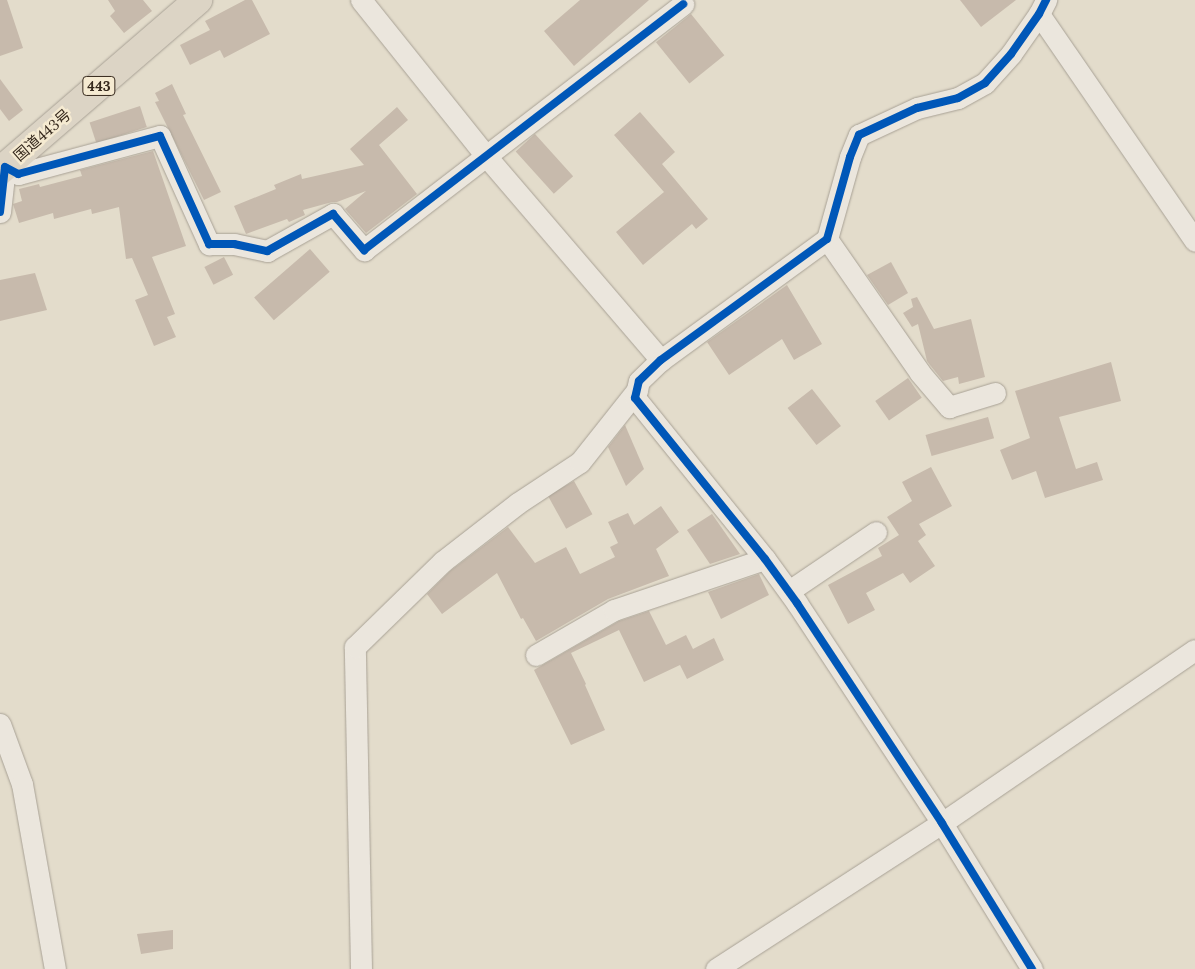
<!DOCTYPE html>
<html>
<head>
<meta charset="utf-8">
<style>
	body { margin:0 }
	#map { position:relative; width:1195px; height:969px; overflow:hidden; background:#e3dccb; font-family:Lora,"Noto Sans JP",serif }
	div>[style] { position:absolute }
	.building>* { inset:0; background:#c7baac; transform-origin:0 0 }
	.roads { filter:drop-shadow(0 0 1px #a8a195) drop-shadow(0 0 1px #a8a195) }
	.minor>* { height:21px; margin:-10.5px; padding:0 10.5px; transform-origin:10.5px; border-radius:10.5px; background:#ebe6dd }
	.trunk>* { height:28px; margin:-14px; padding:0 14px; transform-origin:14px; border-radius:14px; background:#dcd4c5 }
	.cycleway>* { height:8px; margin:-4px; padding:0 4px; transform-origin:4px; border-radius:4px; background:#0057b8 }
	span { translate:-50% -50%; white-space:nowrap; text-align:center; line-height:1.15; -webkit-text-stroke:5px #f5ead1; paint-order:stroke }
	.shield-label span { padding:1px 4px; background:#f5ead1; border:1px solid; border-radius:4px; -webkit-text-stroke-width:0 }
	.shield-label { font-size:14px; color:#36291d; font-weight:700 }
	.street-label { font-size:15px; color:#36291d }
</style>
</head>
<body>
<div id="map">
	<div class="building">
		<div style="clip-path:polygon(0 0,7px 0,23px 48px,0 56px)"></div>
		<div style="clip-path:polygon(108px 0,143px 0,152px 11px,124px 33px,110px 16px,115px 11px)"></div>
		<div style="clip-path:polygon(245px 0,252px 0,270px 34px,224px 58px,220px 50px,190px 65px,180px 45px,210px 30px,205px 21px)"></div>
		<div style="clip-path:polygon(580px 0,649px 0,574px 66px,544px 31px)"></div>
		<div style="clip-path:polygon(960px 0,1016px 0,981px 27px)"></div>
		<div style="left:691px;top:14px;width:53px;height:45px;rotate:51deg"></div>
		<div style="clip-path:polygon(0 79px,23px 110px,9px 121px,0 109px)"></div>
		<div style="clip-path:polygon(172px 84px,186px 114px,183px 115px,221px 192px,204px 200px,155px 102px,159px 101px,155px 93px)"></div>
		<div style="left:140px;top:106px;width:22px;height:53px;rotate:72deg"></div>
		<div style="clip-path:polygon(397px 107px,408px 120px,379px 145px,417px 194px,366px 233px,345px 209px,366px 191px,337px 202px,332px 202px,303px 210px,305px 215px,289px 222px,287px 219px,246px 234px,234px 206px,276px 189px,274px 185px,301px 174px,302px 179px,364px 165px,350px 149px)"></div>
		<div style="clip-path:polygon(640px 112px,675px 152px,662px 164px,708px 219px,696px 229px,692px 224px,643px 265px,616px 232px,664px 192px,614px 135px)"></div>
		<div style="left:535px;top:134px;width:57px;height:26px;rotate:48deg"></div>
		<div style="clip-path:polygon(153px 151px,186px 246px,152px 257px,175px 314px,167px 317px,176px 337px,154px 346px,135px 300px,148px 295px,132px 258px,126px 259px,119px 207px,92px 214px,91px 209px,54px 219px,53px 213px,19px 223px,13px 204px,22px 201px,19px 189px,39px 184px,40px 187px,82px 176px,80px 170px)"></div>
		<div style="left:310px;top:249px;width:30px;height:74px;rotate:49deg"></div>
		<div style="left:224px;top:257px;width:20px;height:22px;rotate:63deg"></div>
		<div style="clip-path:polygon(891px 262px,908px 293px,888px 305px,867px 275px)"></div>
		<div style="clip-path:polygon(35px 273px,47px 310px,0 321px,0 280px)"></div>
		<div style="clip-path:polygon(787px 285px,822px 344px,794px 360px,782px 339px,729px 375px,707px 342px)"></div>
		<div style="clip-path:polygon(917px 297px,934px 329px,971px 319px,985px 377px,959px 384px,958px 377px,943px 381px,930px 365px,927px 361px,918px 324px,912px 327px,903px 313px,913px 307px,911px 299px)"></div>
		<div style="clip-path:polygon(1111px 362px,1121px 401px,1059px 417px,1076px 469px,1097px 462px,1103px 480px,1045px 498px,1036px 471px,1012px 480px,1000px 450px,1030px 438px,1015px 391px)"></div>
		<div style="left:908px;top:378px;width:24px;height:40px;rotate:55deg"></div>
		<div style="left:812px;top:389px;width:47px;height:31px;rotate:52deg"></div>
		<div style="left:988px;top:417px;width:22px;height:65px;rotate:74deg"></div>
		<div style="clip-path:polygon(625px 425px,644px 469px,626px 486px,608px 447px)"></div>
		<div style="clip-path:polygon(931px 467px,952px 506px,919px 524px,926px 535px,918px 541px,935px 566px,910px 583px,903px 573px,866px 593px,875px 610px,848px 624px,828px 585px,882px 556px,878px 548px,899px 535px,887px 517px,912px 501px,902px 482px)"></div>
		<div style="left:574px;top:481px;width:38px;height:30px;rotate:61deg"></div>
		<div style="clip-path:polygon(661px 506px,679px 532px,656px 549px,669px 576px,608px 599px,536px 641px,523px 618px,521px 619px,497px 573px,442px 614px,427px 594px,450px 571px,508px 527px,535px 563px,566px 547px,580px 574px,615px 557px,610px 547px,618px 543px,608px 522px,628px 513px,634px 525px)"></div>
		<div style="clip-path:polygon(712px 514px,740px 554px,710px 564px,687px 530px)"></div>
		<div style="clip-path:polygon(759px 574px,769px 595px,721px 619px,708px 592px)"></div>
		<div style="clip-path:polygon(649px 611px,666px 645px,686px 635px,693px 649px,714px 638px,724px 660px,687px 679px,680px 665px,644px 682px,619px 630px,571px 653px,586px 684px,585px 685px,605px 730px,571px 745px,534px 670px,619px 621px)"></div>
		<div style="clip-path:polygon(173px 930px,173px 949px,141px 954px,137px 934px)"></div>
	</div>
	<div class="roads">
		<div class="minor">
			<div style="left:361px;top:0;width:200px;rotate:51.3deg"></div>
			<div style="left:486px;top:156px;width:269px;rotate:49.4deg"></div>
			<div style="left:1039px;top:14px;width:275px;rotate:55.5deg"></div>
			<div style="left:0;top:212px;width:45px;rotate:-83.7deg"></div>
			<div style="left:5px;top:167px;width:15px;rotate:28deg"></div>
			<div style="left:18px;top:174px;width:147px;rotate:-15deg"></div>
			<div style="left:160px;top:136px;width:119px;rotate:65.6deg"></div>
			<div style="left:209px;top:244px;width:25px"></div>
			<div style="left:234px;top:244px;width:34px;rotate:12deg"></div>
			<div style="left:267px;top:251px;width:76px;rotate:-29.3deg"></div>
			<div style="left:333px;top:214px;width:48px;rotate:49.3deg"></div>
			<div style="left:364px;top:250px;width:403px;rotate:-37.6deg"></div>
			<div style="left:827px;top:239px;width:163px;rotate:55.2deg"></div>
			<div style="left:920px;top:373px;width:45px;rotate:49.5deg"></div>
			<div style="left:949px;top:407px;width:48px;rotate:-16.9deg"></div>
			<div style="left:789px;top:591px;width:105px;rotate:-34.1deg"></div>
			<div style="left:536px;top:655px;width:90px;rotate:-30deg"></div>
			<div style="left:614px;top:610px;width:159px;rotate:-18.7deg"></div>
			<div style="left:0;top:724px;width:64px;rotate:69.9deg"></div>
			<div style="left:22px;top:784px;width:188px;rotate:79.9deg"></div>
			<div style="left:361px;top:969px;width:322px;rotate:-91.1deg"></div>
			<div style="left:355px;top:647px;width:122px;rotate:-44.3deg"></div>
			<div style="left:442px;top:562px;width:96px;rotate:-37.8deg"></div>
			<div style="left:518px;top:503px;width:74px;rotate:-33.5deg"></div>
			<div style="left:580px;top:462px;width:92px;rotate:-51.6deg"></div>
			<div style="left:716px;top:969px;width:269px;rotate:-32.9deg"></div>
			<div style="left:942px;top:823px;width:306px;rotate:-34.4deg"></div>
			<div style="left:1032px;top:969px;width:172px;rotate:-121.7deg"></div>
			<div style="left:942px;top:823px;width:263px;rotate:-123.4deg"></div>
			<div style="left:797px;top:603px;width:54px;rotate:-126deg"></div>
			<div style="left:765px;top:559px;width:207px;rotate:-128.9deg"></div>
			<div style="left:635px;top:398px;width:17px;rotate:-77deg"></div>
			<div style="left:639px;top:381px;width:30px;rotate:-44deg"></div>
			<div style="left:661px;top:360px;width:205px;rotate:-36.1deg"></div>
			<div style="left:827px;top:239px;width:85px;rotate:-74.3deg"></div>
			<div style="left:850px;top:157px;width:24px;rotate:-68deg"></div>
			<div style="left:859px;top:135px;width:64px;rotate:-25deg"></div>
			<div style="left:917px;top:108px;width:42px;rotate:-13.7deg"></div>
			<div style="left:958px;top:98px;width:31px;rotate:-29deg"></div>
			<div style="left:985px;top:83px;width:39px;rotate:-48deg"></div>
			<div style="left:1011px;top:54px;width:49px;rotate:-55deg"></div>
			<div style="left:1039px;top:14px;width:16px;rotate:-63deg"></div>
		</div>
		<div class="trunk">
			<div style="left:0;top:171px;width:262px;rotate:-40.8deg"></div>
		</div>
	</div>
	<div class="cycleway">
		<div style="left:0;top:212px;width:45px;rotate:-83.7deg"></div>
		<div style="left:5px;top:167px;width:15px;rotate:28deg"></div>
		<div style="left:18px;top:174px;width:147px;rotate:-15deg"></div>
		<div style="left:160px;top:136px;width:119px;rotate:65.6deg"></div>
		<div style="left:209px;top:244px;width:25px"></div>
		<div style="left:234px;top:244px;width:34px;rotate:12deg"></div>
		<div style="left:267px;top:251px;width:76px;rotate:-29.3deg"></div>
		<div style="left:333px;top:214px;width:48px;rotate:49.3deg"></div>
		<div style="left:364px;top:250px;width:403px;rotate:-37.6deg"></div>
		<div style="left:1032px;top:969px;width:172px;rotate:-121.7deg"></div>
		<div style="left:942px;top:823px;width:263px;rotate:-123.4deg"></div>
		<div style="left:797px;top:603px;width:54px;rotate:-126deg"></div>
		<div style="left:765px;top:559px;width:207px;rotate:-128.9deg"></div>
		<div style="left:635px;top:398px;width:17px;rotate:-77deg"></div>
		<div style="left:639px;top:381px;width:30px;rotate:-44deg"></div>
		<div style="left:661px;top:360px;width:205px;rotate:-36.1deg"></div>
		<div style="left:827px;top:239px;width:85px;rotate:-74.3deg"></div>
		<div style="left:850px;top:157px;width:24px;rotate:-68deg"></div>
		<div style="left:859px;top:135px;width:64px;rotate:-25deg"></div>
		<div style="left:917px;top:108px;width:42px;rotate:-13.7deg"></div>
		<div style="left:958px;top:98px;width:31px;rotate:-29deg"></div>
		<div style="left:985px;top:83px;width:39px;rotate:-48deg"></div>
		<div style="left:1011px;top:54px;width:49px;rotate:-55deg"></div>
		<div style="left:1039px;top:14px;width:16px;rotate:-63deg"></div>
	</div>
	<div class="shield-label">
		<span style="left:99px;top:86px">443</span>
	</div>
	<div class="street-label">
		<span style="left:42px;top:135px;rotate:-41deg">国道443号</span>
	</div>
</div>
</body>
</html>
